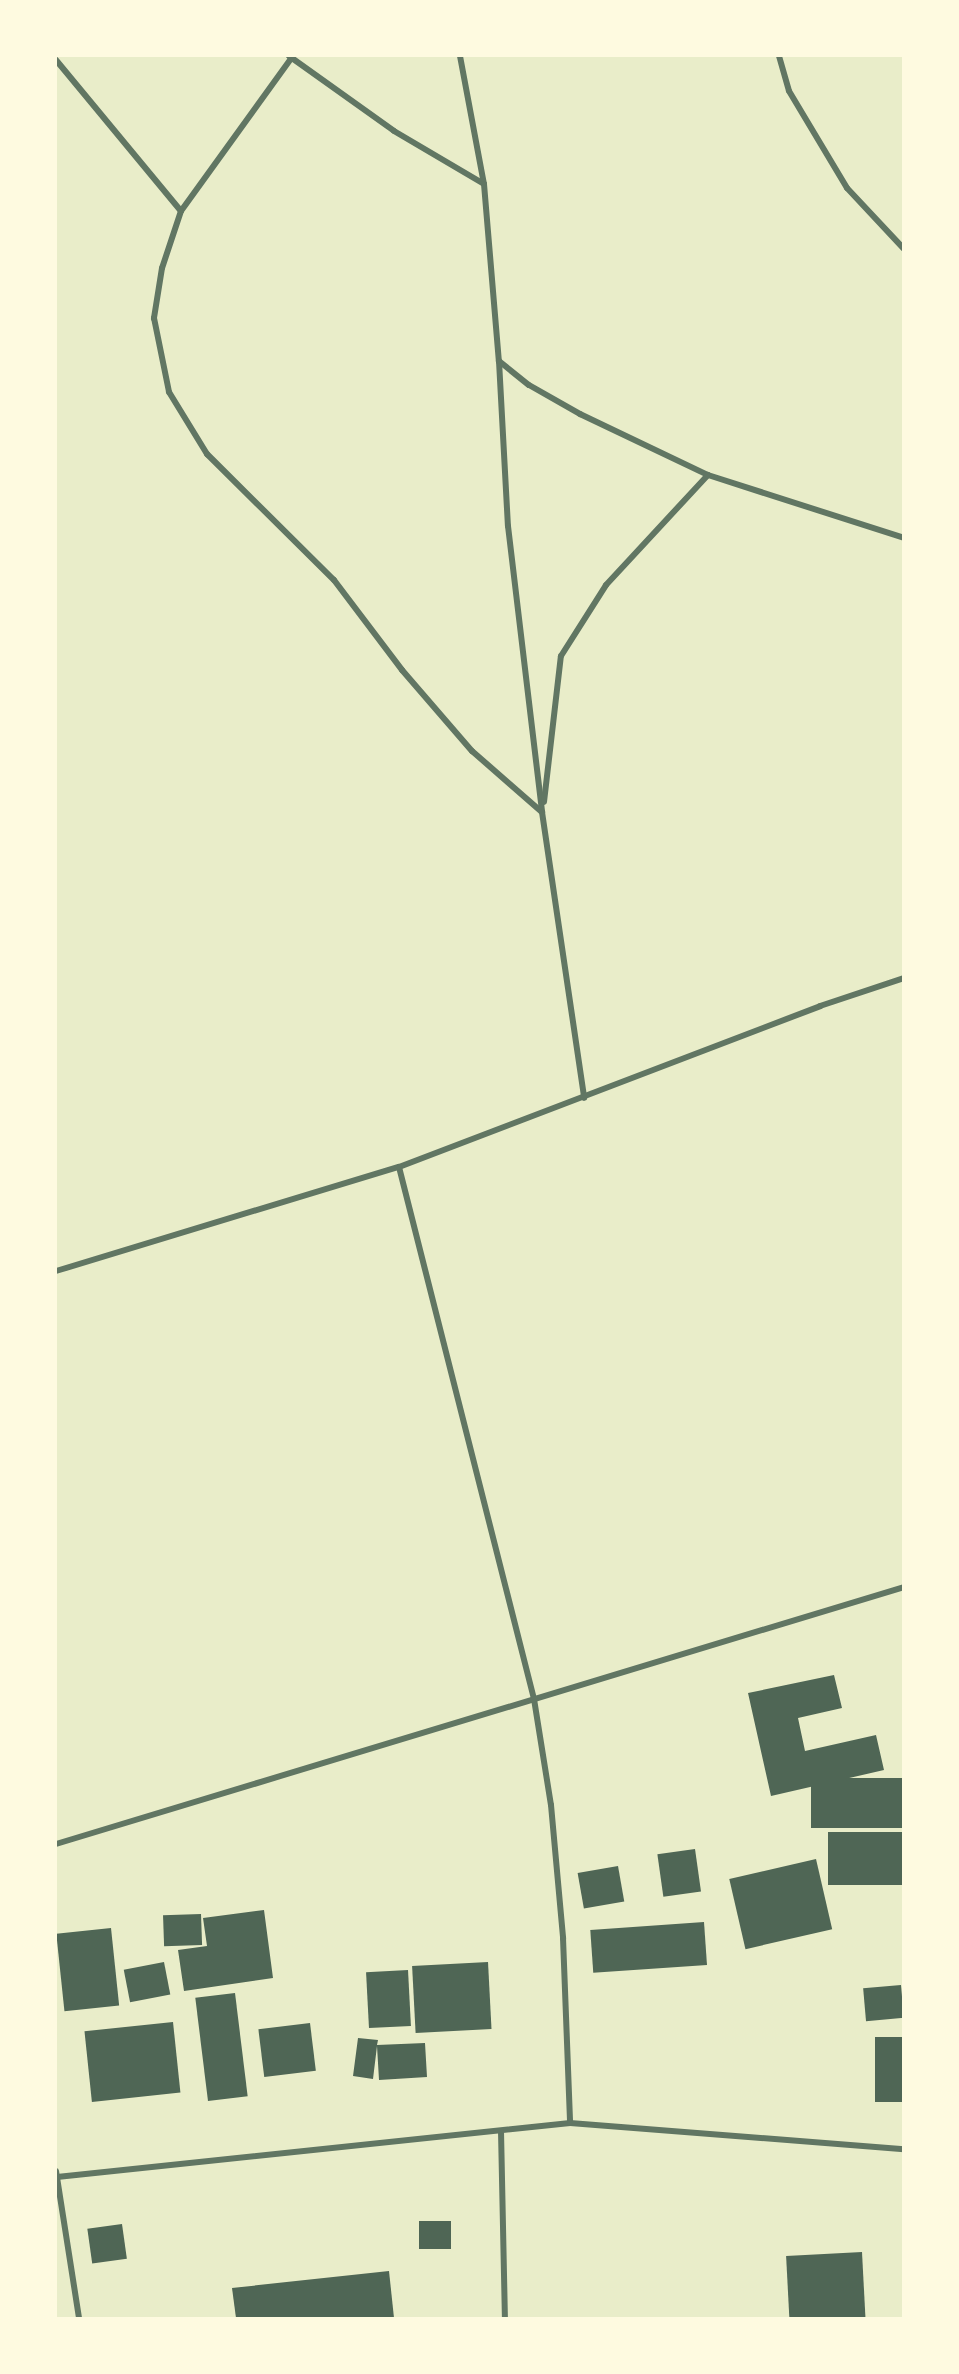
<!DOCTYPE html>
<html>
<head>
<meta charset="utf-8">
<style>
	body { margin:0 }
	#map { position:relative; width:959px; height:2374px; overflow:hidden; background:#e9edc9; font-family:Overpass,sans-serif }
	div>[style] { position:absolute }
	.building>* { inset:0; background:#4f6655; transform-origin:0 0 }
	.minor>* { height:6px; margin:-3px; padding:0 3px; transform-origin:3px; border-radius:3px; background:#617663 }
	span { translate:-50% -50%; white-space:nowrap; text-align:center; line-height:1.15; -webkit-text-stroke:4.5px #fefae0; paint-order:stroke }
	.frame { position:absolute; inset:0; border:57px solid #fefae0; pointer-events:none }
</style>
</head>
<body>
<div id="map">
	<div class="building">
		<div style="clip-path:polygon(834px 1675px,842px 1708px,798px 1718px,805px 1751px,876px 1735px,884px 1770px,771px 1796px,748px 1693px)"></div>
		<div style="left:904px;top:1778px;width:50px;height:93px;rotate:90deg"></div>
		<div style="left:904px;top:1832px;width:53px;height:76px;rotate:90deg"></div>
		<div style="left:695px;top:1849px;width:43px;height:38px;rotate:82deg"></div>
		<div style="left:816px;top:1859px;width:72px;height:89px;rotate:77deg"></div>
		<div style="left:618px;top:1866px;width:36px;height:41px;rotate:80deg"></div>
		<div style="clip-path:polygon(264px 1910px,273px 1978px,184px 1991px,178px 1950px,207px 1946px,203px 1918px)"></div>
		<div style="left:201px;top:1914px;width:31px;height:38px;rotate:88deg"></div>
		<div style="left:704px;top:1922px;width:43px;height:114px;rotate:86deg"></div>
		<div style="left:111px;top:1928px;width:78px;height:55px;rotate:84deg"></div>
		<div style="left:164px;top:1962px;width:33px;height:41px;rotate:79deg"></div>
		<div style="left:488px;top:1962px;width:67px;height:76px;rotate:87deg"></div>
		<div style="left:408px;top:1970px;width:56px;height:42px;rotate:87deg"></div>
		<div style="left:901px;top:1985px;width:33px;height:38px;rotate:85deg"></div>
		<div style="left:235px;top:1993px;width:104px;height:40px;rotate:83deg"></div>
		<div style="left:173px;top:2022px;width:71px;height:89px;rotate:84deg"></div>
		<div style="left:310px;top:2023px;width:48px;height:52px;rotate:83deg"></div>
		<div style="left:904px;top:2037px;width:65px;height:29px;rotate:90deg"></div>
		<div style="clip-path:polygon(358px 2038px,378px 2040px,377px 2045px,425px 2043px,427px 2077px,379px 2080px,377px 2046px,373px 2079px,353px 2076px)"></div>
		<div style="left:419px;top:2221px;width:32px;height:28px"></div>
		<div style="left:122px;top:2224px;width:35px;height:35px;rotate:82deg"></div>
		<div style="left:862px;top:2252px;width:66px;height:76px;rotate:87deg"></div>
		<div style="clip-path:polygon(389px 2271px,394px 2318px,236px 2318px,232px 2288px)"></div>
	</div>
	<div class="minor">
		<div style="left:289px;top:56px;width:129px;rotate:35.5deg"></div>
		<div style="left:394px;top:131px;width:104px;rotate:30.5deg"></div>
		<div style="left:460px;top:56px;width:130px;rotate:79.4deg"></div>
		<div style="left:484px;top:184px;width:178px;rotate:85.2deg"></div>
		<div style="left:499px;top:361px;width:38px;rotate:39deg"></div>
		<div style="left:529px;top:385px;width:59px;rotate:29.6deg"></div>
		<div style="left:580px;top:414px;width:142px;rotate:25.5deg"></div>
		<div style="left:708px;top:475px;width:206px;rotate:17.8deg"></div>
		<div style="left:779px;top:56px;width:36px;rotate:74deg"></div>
		<div style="left:789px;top:91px;width:113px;rotate:59.1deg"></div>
		<div style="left:847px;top:188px;width:83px;rotate:46.9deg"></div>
		<div style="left:56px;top:60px;width:196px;rotate:50.4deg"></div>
		<div style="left:290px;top:60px;width:186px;rotate:125.8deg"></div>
		<div style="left:181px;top:211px;width:60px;rotate:108.4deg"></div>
		<div style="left:162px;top:268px;width:51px;rotate:99.1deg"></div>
		<div style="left:154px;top:318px;width:76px;rotate:78.5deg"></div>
		<div style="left:169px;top:392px;width:73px;rotate:58.5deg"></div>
		<div style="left:207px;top:454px;width:179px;rotate:44.8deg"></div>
		<div style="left:334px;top:580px;width:113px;rotate:52.9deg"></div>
		<div style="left:402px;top:670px;width:107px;rotate:49.2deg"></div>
		<div style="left:472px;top:751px;width:93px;rotate:41.1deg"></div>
		<div style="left:499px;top:361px;width:165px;rotate:86.9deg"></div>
		<div style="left:508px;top:526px;width:288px;rotate:83.2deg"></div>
		<div style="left:542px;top:812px;width:289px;rotate:81.6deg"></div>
		<div style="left:544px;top:802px;width:147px;rotate:-83.4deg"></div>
		<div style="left:561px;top:656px;width:84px;rotate:-57.6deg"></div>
		<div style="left:606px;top:585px;width:150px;rotate:-47.2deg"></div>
		<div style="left:399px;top:1167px;width:549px;rotate:75.76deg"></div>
		<div style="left:534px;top:1699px;width:107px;rotate:80.9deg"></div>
		<div style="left:551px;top:1805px;width:134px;rotate:84.8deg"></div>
		<div style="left:563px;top:1938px;width:185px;rotate:87.8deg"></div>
		<div style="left:56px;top:1271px;width:358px;rotate:-16.9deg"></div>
		<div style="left:399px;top:1167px;width:451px;rotate:-20.9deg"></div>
		<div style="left:820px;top:1006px;width:89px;rotate:-18.4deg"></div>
		<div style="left:56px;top:1844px;width:886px;rotate:-16.86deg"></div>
		<div style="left:501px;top:2131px;width:187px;rotate:88.8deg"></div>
		<div style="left:56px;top:2171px;width:149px;rotate:81.1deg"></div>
		<div style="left:57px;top:2177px;width:516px;rotate:-6.01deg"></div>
		<div style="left:570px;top:2123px;width:335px;rotate:4.5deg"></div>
	</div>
	<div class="frame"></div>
</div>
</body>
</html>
